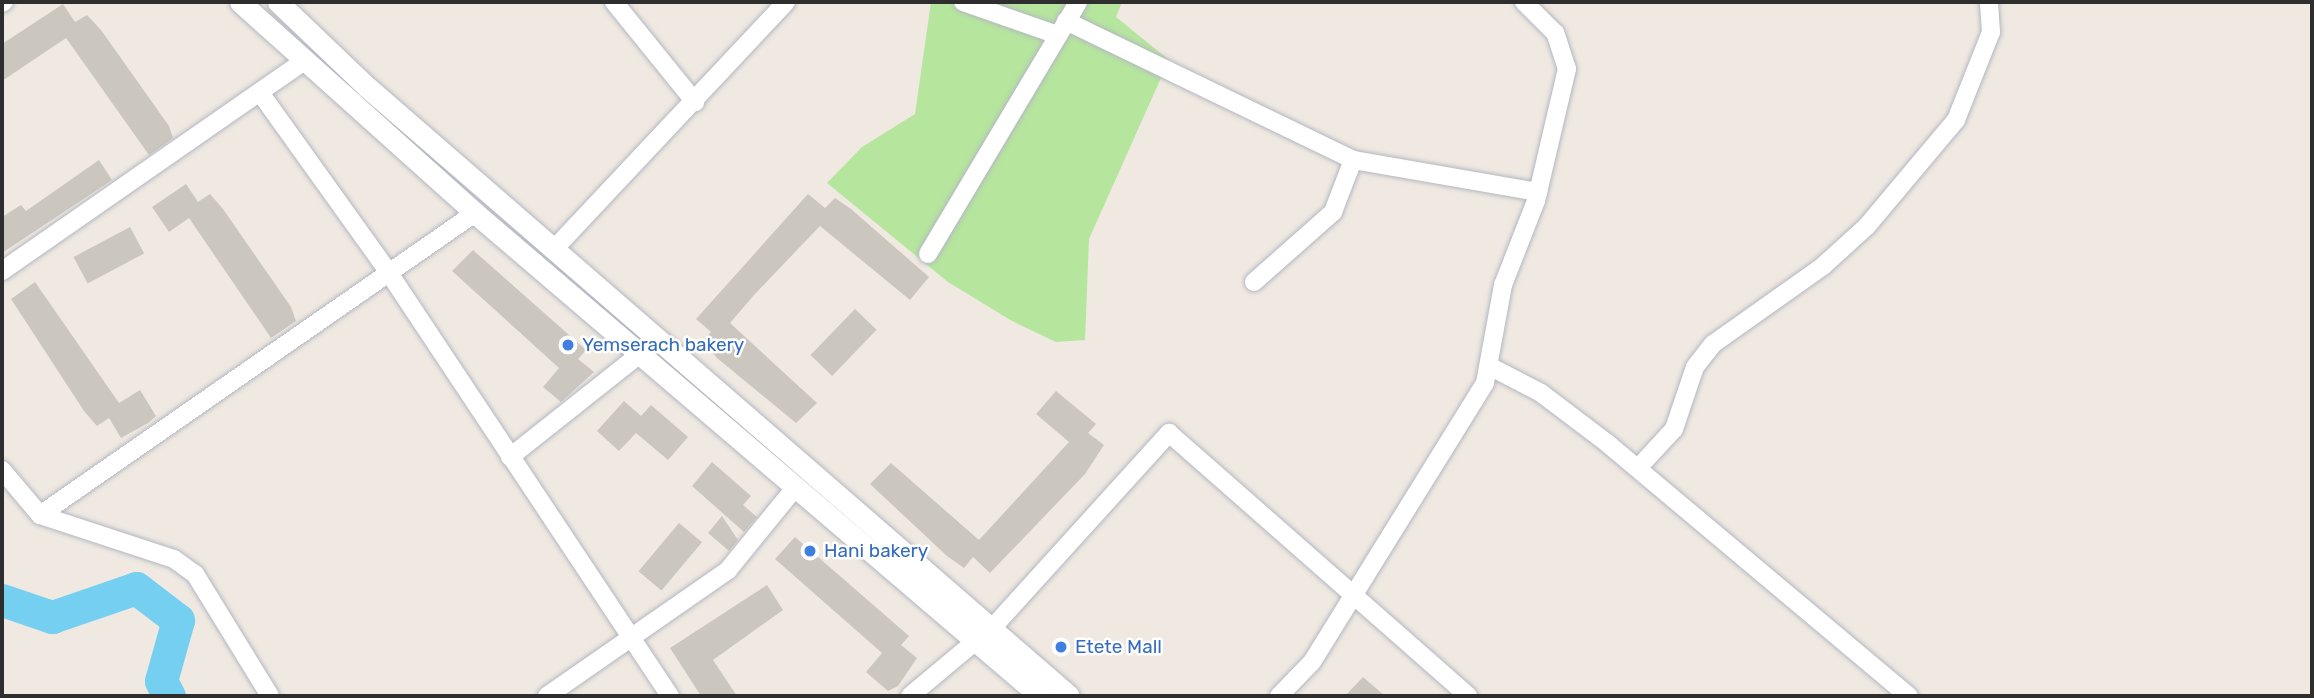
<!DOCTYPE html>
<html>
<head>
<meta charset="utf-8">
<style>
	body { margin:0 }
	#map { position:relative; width:2314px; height:698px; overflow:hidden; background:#efe9e1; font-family:Rubik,sans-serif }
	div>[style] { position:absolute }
	.green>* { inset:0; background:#b6e59e }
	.river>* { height:33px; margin:-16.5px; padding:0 16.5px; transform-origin:16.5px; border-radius:16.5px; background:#75cff0 }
	.building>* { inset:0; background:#cbc7bf; transform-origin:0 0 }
	.roads { filter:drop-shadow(0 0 2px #b4b7c1) drop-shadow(0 0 2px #b4b7c1) }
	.minor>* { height:18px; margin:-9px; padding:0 9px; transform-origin:9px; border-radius:9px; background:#fff }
	.tertiary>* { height:21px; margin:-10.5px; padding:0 10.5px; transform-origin:10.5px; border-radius:10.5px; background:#fff }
	.dots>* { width:19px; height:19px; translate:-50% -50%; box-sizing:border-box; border:4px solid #fff; border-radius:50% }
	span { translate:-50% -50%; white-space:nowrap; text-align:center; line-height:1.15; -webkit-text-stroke:5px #fff; paint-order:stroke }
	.shop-label { font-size:19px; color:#366cbe }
	.left { translate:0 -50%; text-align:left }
	.frame { position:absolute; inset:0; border:4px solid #2e2e2e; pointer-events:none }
</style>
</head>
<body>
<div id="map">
	<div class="green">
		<div style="clip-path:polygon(931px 2px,1122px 2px,1116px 17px,1169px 60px,1089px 239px,1085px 340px,1056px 342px,1012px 321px,948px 282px,827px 183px,862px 147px,915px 114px)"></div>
	</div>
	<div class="river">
		<div style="left:2px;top:600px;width:53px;rotate:18.8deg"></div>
		<div style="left:52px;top:617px;width:89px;rotate:-19deg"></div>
		<div style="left:136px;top:588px;width:53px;rotate:37.3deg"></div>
		<div style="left:178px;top:620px;width:63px;rotate:105.6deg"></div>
		<div style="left:161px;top:681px;width:17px;rotate:62deg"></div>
	</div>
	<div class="building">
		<div style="clip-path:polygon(63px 4px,75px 22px,87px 15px,101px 30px,169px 126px,173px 138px,149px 155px,66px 38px,2px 81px,2px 44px)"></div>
		<div style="clip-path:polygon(99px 160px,112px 180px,2px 253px,2px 217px,21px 205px,26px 211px)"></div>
		<div style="clip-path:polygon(186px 184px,198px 202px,210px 194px,223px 209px,291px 307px,296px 321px,271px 338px,189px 218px,169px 232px,152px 207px)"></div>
		<div style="clip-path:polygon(808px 194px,825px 208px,835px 198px,851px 209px,929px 277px,910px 300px,820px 226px,754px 295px,730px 323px,817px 403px,796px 423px,717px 358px,703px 341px,711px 332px,696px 319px)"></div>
		<div style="left:130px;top:227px;width:30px;height:64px;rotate:62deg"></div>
		<div style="clip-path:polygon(473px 250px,586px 350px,578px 359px,594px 372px,561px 402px,543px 387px,559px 368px,452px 271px)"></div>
		<div style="clip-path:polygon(35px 282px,119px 403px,140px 390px,156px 416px,148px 423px,121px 438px,109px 418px,97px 426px,84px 411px,11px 299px)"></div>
		<div style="left:855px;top:309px;width:30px;height:64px;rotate:44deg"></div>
		<div style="clip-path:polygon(1056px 391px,1096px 424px,1088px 433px,1104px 445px,1085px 474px,990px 573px,973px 557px,964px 568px,947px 556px,870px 484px,891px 463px,979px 540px,1069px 442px,1036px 414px)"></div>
		<div style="clip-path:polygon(624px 401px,641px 416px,651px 405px,688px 437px,668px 460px,636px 433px,619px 451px,597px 431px)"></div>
		<div style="clip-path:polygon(712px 462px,751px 496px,743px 505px,757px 517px,744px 532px,692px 486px)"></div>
		<div style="clip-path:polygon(722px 516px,738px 540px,729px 551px,708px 533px)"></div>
		<div style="left:679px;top:523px;width:30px;height:63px;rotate:40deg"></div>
		<div style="clip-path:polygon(795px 537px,909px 636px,901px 645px,917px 658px,898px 686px,888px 691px,866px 672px,882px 653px,775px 559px)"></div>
		<div style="clip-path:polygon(767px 585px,783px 610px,713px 660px,737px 696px,701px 696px,670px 648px)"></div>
		<div style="clip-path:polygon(1363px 677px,1385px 696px,1345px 696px)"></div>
	</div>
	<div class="roads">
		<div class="minor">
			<div style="left:614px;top:2px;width:129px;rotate:51deg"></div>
			<div style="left:963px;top:2px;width:101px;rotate:19.2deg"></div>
			<div style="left:2px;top:3px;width:2px;rotate:-27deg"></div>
			<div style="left:1066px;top:21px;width:319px;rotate:25.8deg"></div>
			<div style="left:1353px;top:160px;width:188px;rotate:9.8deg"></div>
			<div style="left:261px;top:94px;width:220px;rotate:54.4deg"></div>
			<div style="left:389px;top:273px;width:508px;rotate:56.4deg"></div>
			<div style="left:556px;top:247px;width:336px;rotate:-46.8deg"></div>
			<div style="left:928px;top:254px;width:293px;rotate:-59.2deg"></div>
			<div style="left:2px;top:271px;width:364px;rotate:-34.8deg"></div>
			<div style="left:1254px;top:282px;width:106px;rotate:-41.5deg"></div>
			<div style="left:1333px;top:212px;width:56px;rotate:-69deg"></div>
			<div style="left:1491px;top:367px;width:56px;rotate:27.5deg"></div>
			<div style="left:1541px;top:393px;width:83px;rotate:37.1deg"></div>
			<div style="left:1607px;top:443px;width:394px;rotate:40deg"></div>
			<div style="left:510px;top:457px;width:167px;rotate:-38.4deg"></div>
			<div style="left:1638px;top:468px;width:53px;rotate:-47.3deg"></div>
			<div style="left:1674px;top:429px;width:65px;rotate:-71.3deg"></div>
			<div style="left:1695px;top:367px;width:29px;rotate:-52deg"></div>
			<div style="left:1713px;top:344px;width:135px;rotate:-35.3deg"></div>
			<div style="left:1823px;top:266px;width:59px;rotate:-42.3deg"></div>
			<div style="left:1867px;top:226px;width:138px;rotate:-50deg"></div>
			<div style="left:1956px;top:120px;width:95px;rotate:-68.3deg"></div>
			<div style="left:1991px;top:32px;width:30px;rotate:-94deg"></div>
			<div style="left:2px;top:470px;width:59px;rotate:49.8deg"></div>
			<div style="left:40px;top:515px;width:141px;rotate:18.2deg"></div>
			<div style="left:174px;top:559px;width:26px;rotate:36deg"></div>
			<div style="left:195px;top:574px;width:143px;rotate:58.4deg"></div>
			<div style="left:40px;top:515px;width:530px;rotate:-34.77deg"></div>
			<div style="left:994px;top:626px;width:261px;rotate:-47.8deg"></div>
			<div style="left:1169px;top:433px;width:398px;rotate:41.3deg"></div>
			<div style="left:547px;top:696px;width:221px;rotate:-34.8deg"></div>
			<div style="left:728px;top:570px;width:104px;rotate:-50.8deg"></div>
			<div style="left:910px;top:696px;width:87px;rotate:-39.9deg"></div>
			<div style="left:1279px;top:696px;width:47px;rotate:-45.9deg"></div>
			<div style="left:1312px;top:662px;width:328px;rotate:-58.2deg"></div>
			<div style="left:1485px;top:383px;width:100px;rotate:-79.6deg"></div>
			<div style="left:1503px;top:285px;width:90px;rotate:-68.6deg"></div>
			<div style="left:1536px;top:201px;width:136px;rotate:-76.8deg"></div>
			<div style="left:1567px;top:69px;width:38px;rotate:-108deg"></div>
			<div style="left:1555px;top:33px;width:44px;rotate:-135deg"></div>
		</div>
		<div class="tertiary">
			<div style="left:240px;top:2px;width:316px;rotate:41.9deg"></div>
			<div style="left:475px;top:213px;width:743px;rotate:40.53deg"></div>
			<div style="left:278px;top:2px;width:123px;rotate:43.7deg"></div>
			<div style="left:367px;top:87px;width:929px;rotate:40.94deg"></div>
		</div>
	</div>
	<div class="dots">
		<div style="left:568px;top:345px;background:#3f7fe0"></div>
		<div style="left:810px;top:551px;background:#3f7fe0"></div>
		<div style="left:1061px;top:647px;background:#3f7fe0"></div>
	</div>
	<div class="shop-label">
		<span class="left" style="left:582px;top:345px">Yemserach bakery</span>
		<span class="left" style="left:824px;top:551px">Hani bakery</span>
		<span class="left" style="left:1075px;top:647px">Etete Mall</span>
	</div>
	<div class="frame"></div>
</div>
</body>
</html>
